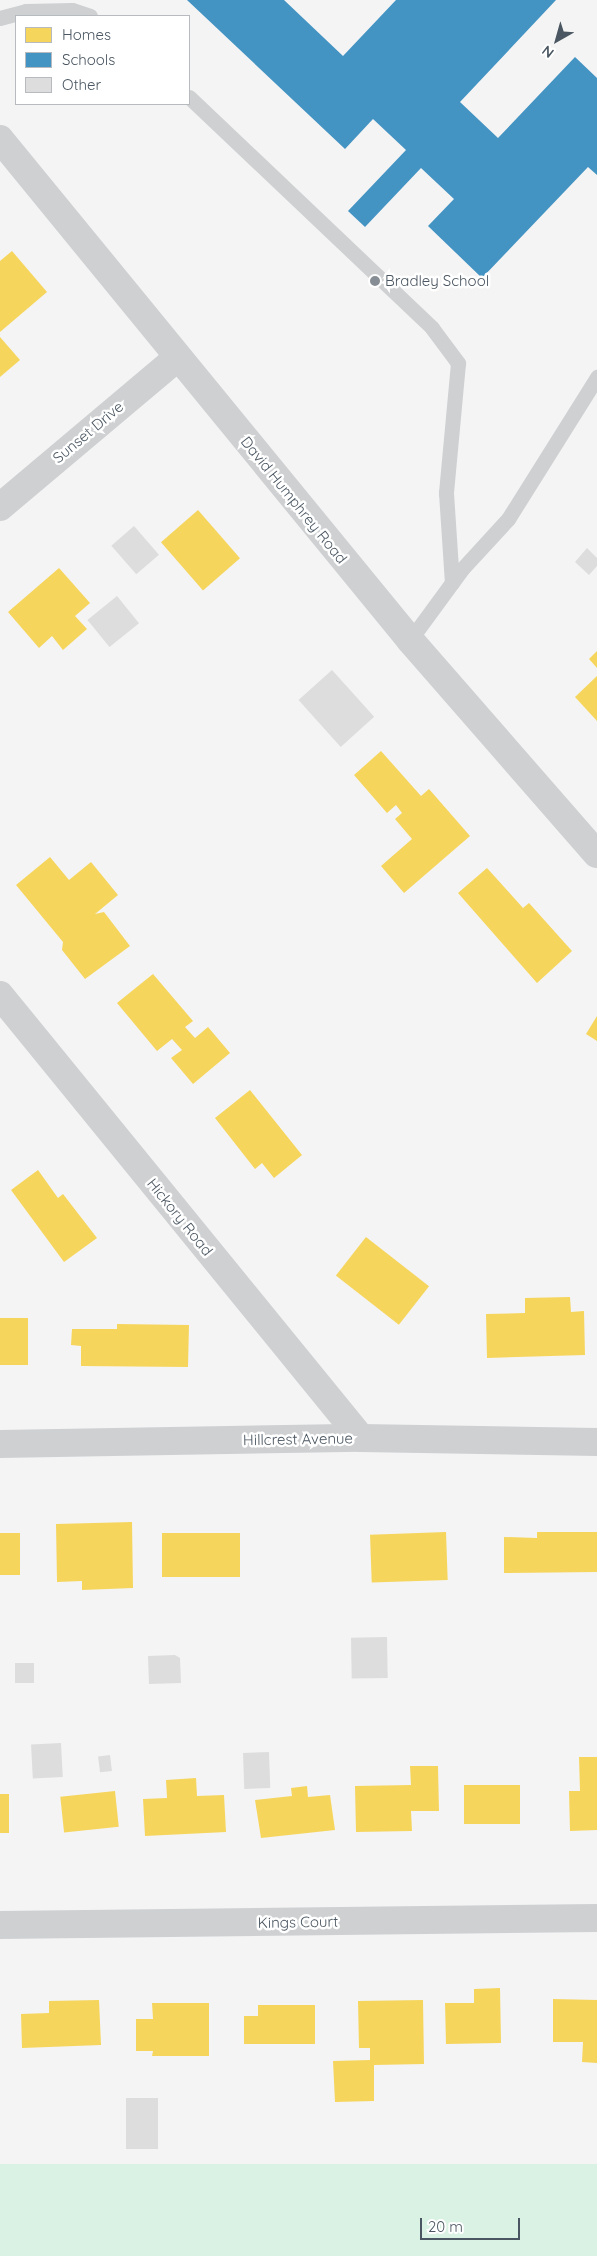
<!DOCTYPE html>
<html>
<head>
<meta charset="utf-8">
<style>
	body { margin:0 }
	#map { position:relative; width:597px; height:2256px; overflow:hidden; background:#f4f4f4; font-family:Quicksand,sans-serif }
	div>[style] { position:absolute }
	.green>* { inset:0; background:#d9f2e3; transform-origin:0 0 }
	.homes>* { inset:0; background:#f6d55c; transform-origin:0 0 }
	.schools>* { inset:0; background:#4393c3 }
	.building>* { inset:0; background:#ddddde; transform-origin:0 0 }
	.service>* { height:15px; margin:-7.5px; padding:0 7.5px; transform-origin:7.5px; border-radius:7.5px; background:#ced0d2 }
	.minor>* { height:28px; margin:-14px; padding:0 14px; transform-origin:14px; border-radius:14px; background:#ced0d2 }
	.tertiary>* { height:28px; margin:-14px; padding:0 14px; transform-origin:14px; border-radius:14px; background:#ced0d2 }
	.dots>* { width:14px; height:14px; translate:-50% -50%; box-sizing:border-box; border:2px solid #fff; border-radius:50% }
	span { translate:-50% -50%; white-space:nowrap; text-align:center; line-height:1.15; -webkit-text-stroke:5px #fff; paint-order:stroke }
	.poi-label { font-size:15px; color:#4a5661 }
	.left { translate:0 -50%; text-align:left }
	.street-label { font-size:15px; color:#4a5661 }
	.legend { position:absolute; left:15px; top:15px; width:175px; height:90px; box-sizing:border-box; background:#fff; border:1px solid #b7bbc0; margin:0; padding:6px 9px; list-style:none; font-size:15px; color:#4a5661 }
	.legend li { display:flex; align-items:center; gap:10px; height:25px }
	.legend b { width:25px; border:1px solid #b7bbc0 }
	.north { position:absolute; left:532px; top:15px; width:50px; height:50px; -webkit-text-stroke:4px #fff; paint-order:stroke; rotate:218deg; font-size:14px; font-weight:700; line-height:20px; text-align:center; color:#4a5661 }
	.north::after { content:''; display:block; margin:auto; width:18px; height:22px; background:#4a5661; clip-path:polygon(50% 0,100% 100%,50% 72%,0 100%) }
	.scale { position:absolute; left:420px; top:2218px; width:100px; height:22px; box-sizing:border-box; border:2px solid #4a5661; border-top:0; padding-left:6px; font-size:15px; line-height:18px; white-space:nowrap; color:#4a5661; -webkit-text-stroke:4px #fff; paint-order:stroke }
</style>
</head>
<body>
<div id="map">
	<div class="green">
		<div style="left:597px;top:2164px;width:92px;height:597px;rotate:90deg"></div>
	</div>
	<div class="homes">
		<div style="clip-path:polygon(12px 251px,47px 292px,0 332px,0 261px)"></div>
		<div style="clip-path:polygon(0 337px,20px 360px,0 377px)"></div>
		<div style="left:198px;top:510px;width:64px;height:49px;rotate:49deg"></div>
		<div style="clip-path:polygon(59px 568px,90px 603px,75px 616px,87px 629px,63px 650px,52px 636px,39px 648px,8px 612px)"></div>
		<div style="clip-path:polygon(597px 651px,597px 668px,589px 659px)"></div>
		<div style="clip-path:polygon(597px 676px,597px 721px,575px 697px)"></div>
		<div style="clip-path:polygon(381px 751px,421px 796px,429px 789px,470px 836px,404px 893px,381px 866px,412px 839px,395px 819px,402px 813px,396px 805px,387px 813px,354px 775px)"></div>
		<div style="clip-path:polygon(50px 857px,69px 880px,91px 862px,118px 895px,95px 914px,104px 912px,130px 946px,85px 979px,62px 950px,63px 942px,16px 885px)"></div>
		<div style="clip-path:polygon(487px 868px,523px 908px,529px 903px,572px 951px,537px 983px,458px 893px)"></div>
		<div style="clip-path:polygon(153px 974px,193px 1021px,185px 1027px,195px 1038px,208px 1027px,230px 1053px,193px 1084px,171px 1058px,182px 1050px,172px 1039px,157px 1051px,117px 1003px)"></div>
		<div style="clip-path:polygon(597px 1016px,597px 1041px,586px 1034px)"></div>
		<div style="clip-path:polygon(250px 1090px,302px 1155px,274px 1178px,262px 1163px,255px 1169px,215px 1118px)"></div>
		<div style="clip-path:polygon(38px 1170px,58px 1198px,63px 1194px,97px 1238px,64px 1262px,11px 1190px)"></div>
		<div style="left:366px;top:1237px;width:80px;height:49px;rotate:38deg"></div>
		<div style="clip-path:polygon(570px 1297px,571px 1312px,584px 1311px,585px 1355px,487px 1358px,486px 1314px,525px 1313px,525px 1298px)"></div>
		<div style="left:0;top:1318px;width:28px;height:47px"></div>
		<div style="clip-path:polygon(117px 1324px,189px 1325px,188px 1367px,81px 1366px,81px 1346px,71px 1345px,72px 1329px,117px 1329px)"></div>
		<div style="clip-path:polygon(132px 1522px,133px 1588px,82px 1590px,82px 1581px,57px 1582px,56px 1524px)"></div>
		<div style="left:446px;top:1532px;width:48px;height:76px;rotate:88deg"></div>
		<div style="clip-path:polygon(537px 1532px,597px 1532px,597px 1572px,504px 1573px,504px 1537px,537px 1538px)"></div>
		<div style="left:0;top:1533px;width:20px;height:42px"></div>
		<div style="left:240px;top:1533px;width:44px;height:78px;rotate:90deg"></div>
		<div style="clip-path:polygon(579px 1757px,597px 1757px,597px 1830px,570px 1831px,569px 1791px,580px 1791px)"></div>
		<div style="clip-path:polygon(410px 1766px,438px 1766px,439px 1811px,411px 1811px,412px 1831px,356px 1832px,355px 1786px,411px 1785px)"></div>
		<div style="clip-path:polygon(196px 1778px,197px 1796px,224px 1795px,226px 1832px,145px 1836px,143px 1799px,167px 1798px,166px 1780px)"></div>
		<div style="left:464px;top:1785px;width:56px;height:39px"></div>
		<div style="clip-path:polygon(307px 1786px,308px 1797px,330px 1795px,335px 1830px,261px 1838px,255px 1800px,292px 1796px,291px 1788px)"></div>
		<div style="left:115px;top:1791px;width:36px;height:55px;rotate:84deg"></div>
		<div style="left:0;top:1794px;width:9px;height:39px"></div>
		<div style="clip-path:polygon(500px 1988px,501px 2043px,446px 2044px,445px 2003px,474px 2003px,474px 1989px)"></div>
		<div style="clip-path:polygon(553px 1999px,597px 2000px,597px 2063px,582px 2062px,583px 2042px,553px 2042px)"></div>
		<div style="clip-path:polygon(99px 2000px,101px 2045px,22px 2048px,21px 2014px,49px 2013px,49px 2001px)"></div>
		<div style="clip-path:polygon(423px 2000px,424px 2064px,374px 2065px,374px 2101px,335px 2102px,333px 2061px,370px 2060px,370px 2048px,359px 2048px,358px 2001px)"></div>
		<div style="clip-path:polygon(152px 2003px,209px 2003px,209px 2056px,152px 2056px,153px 2051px,136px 2051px,136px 2019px,153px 2019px)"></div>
		<div style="clip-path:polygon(258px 2005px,315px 2005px,315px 2044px,244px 2044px,244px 2016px,258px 2016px)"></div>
	</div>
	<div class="schools">
		<div style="clip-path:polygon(187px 0,284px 0,343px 56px,396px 0,556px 0,460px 102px,498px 138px,575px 57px,597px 78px,597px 175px,588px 167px,482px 278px,428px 226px,454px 199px,421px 168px,365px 227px,348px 211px,406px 150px,373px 119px,345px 149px)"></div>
	</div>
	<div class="building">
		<div style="left:134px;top:526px;width:38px;height:30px;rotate:49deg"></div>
		<div style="clip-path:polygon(587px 548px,597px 558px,597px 566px,589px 575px,575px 562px)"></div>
		<div style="left:117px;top:596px;width:35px;height:38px;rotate:51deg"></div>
		<div style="left:332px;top:670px;width:63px;height:45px;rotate:48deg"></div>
		<div style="left:387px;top:1637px;width:41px;height:36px;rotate:89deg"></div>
		<div style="clip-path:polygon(175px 1655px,180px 1658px,181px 1683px,149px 1684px,148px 1656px)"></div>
		<div style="left:15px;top:1663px;width:19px;height:20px"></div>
		<div style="left:61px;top:1743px;width:34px;height:30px;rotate:87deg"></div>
		<div style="left:269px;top:1752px;width:36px;height:26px;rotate:88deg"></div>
		<div style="left:110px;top:1755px;width:16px;height:12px;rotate:83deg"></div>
		<div style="left:126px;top:2098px;width:32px;height:51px"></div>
	</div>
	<div class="service">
		<div style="left:0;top:18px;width:27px;rotate:-15deg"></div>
		<div style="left:26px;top:11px;width:46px;rotate:-1.2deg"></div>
		<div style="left:72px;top:10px;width:19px;rotate:18deg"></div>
		<div style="left:189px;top:97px;width:335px;rotate:43.5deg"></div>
		<div style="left:432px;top:328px;width:44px;rotate:53.4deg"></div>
		<div style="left:458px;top:363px;width:131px;rotate:95.3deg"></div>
		<div style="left:446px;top:493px;width:90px;rotate:86.2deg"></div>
		<div style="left:410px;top:640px;width:88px;rotate:-53.8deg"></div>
		<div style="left:462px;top:569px;width:68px;rotate:-47.4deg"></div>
		<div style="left:508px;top:519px;width:168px;rotate:-57.9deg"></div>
	</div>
	<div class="minor">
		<div style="left:0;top:507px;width:231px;rotate:-40.1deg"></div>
		<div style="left:0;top:995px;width:571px;rotate:50.82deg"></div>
		<div style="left:0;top:1444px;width:361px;rotate:-1deg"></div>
		<div style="left:361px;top:1438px;width:236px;rotate:1deg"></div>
		<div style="left:0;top:1925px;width:597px;rotate:-0.67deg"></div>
	</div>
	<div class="tertiary">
		<div style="left:0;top:139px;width:647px;rotate:50.7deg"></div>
		<div style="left:410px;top:640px;width:284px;rotate:48.9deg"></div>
	</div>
	<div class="dots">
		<div style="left:375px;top:281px;background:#868d94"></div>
	</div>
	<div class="poi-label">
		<span class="left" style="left:385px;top:281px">Bradley School</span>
	</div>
	<div class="street-label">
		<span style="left:88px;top:432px;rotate:-40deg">Sunset Drive</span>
		<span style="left:294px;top:500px;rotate:51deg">David Humphrey Road</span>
		<span style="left:180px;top:1217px;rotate:51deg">Hickory Road</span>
		<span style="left:298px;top:1439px;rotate:-1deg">Hillcrest Avenue</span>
		<span style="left:298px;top:1922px;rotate:-1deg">Kings Court</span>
	</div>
	<ul class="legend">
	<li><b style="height:14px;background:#f6d55c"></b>Homes</li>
	<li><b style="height:14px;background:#4393c3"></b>Schools</li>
	<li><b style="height:14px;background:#ddddde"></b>Other</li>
	</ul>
	<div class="north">N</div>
	<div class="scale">20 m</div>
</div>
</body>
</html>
